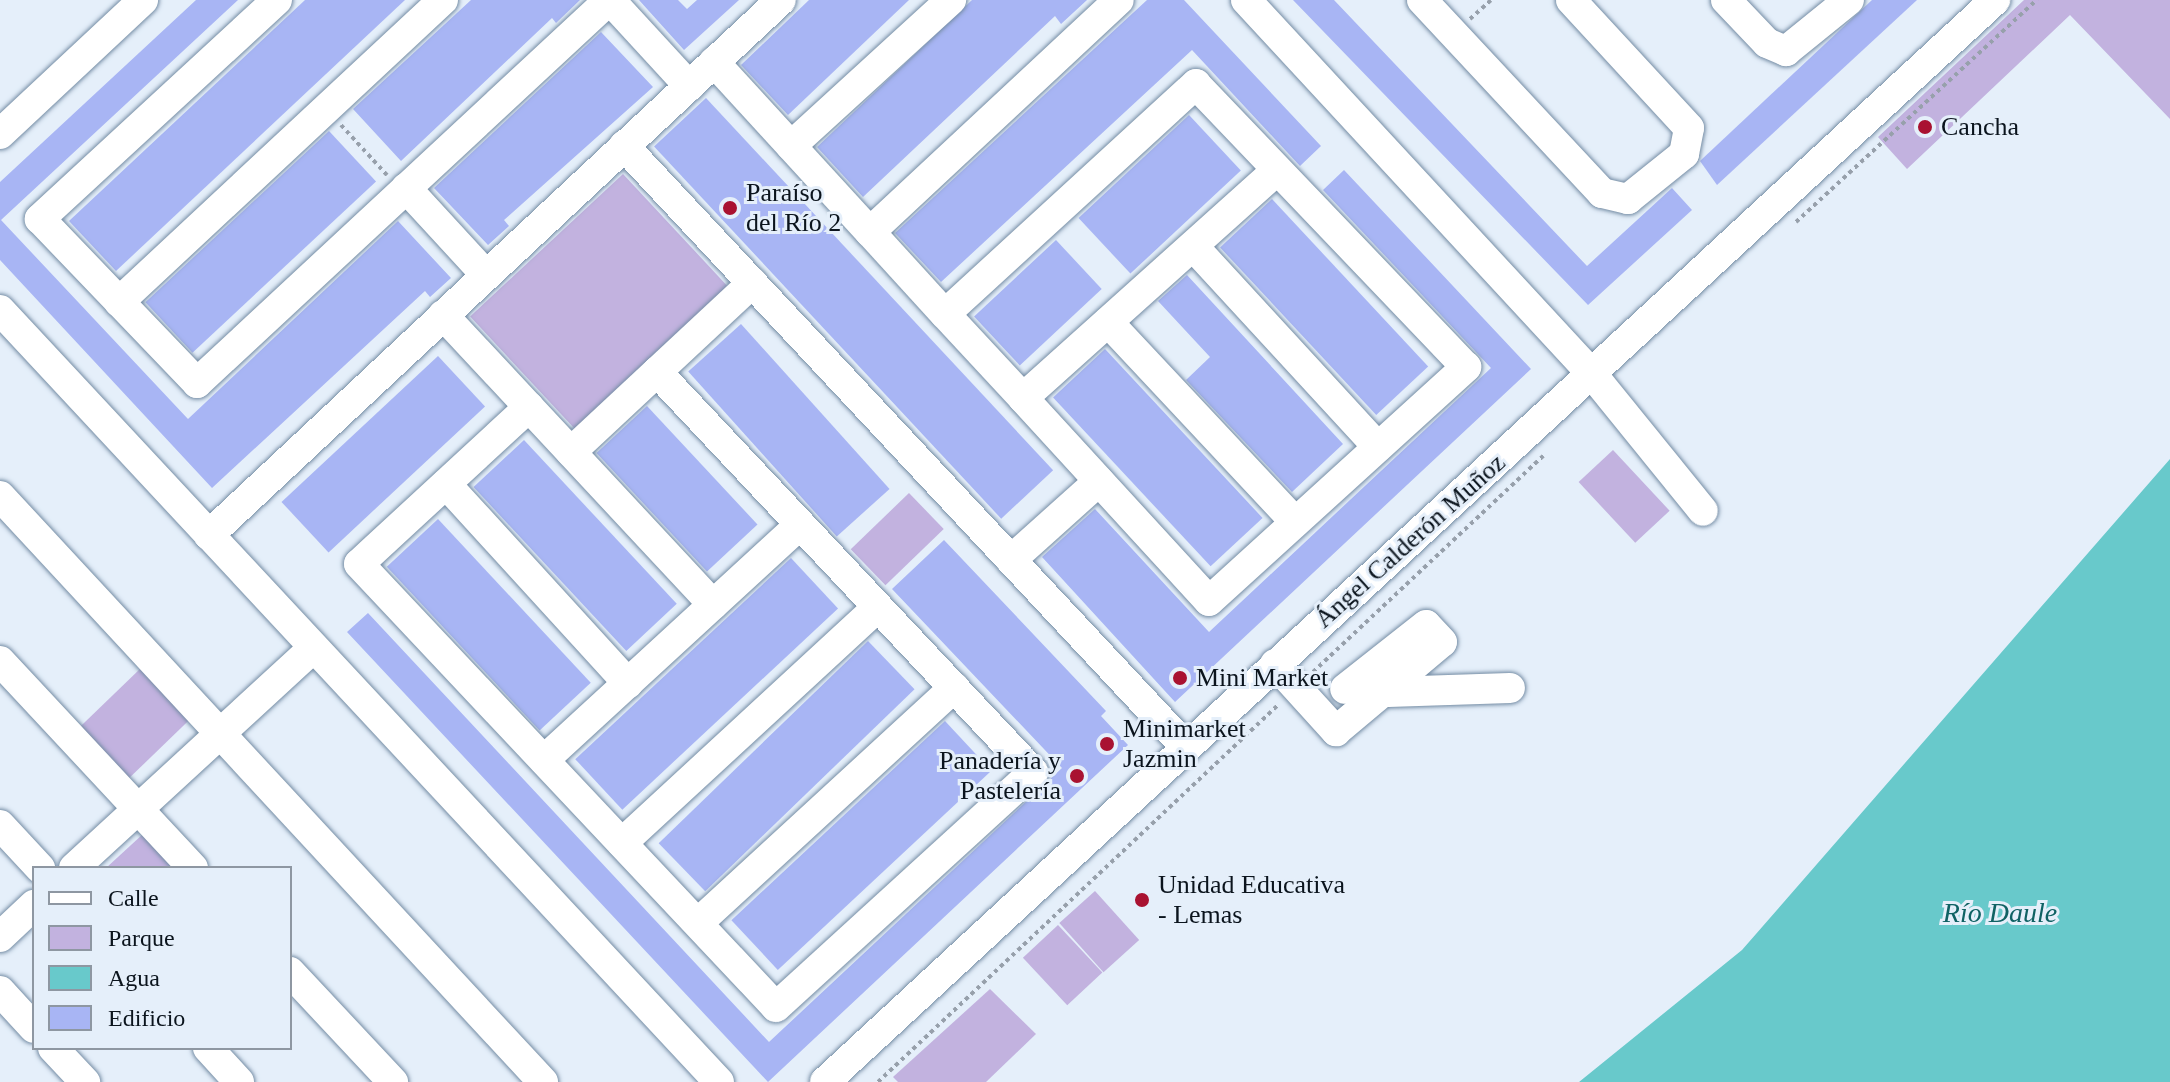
<!DOCTYPE html>
<html>
<head>
<meta charset="utf-8">
<style>
	body { margin:0 }
	#map { position:relative; width:2170px; height:1082px; overflow:hidden; background:#e5effa; font-family:Georgia,serif }
	div>[style] { position:absolute }
	.green>* { inset:0; background:#c2b2df; transform-origin:0 0 }
	.water>* { inset:0; background:#68c9cb }
	.building>* { inset:0; background:#a8b5f4; transform-origin:0 0 }
	.path>* { height:4px; margin-top:-2px; transform-origin:0; background:repeating-linear-gradient(90deg,#97a0ab 0 4px,transparent 0 8px) }
	.roads { filter:drop-shadow(0 0 2px #748ca4) drop-shadow(0 0 2px #748ca4) }
	.minor>* { height:30px; margin:-15px; padding:0 15px; transform-origin:15px; border-radius:15px; background:#fff }
	.dots>* { width:22px; height:22px; translate:-50% -50%; box-sizing:border-box; border:4px solid #e5effa; border-radius:50% }
	span { translate:-50% -50%; white-space:nowrap; text-align:center; line-height:1.15; -webkit-text-stroke:6px #e5effa; paint-order:stroke }
	.poi-label { font-size:26px; color:#0b141d }
	.left { translate:0 -50%; text-align:left }
	.right { translate:-100% -50%; text-align:right }
	.street-label { font-size:26px; color:#0b141d }
	.water-label { font-size:28px; color:#0f6264; font-style:italic }
	.legend { position:absolute; left:32px; top:866px; width:260px; height:184px; box-sizing:border-box; background:#e5effa; border:2px solid #8e97a2; margin:0; padding:10px 14px; list-style:none; font-size:24px; color:#0b141d }
	.legend li { display:flex; align-items:center; gap:16px; height:40px }
	.legend b { width:40px; border:2px solid #8e97a2 }
</style>
</head>
<body>
<div id="map">
	<div class="green">
		<div style="clip-path:polygon(2024px 0,2170px 0,2170px 119px,2070px 15px,1907px 169px,1878px 137px)"></div>
		<div style="left:623px;top:174px;width:154px;height:209px;rotate:47deg"></div>
		<div style="left:1613px;top:450px;width:83px;height:47px;rotate:47deg"></div>
		<div style="left:909px;top:493px;width:50px;height:81px;rotate:46deg"></div>
		<div style="left:142px;top:667px;width:71px;height:90px;rotate:46deg"></div>
		<div style="clip-path:polygon(143px 834px,174px 868px,106px 868px)"></div>
		<div style="left:1095px;top:891px;width:66px;height:48px;rotate:48deg"></div>
		<div style="left:1058px;top:925px;width:65px;height:48px;rotate:47deg"></div>
		<div style="clip-path:polygon(990px 989px,1036px 1034px,986px 1082px,898px 1082px,893px 1077px)"></div>
	</div>
	<div class="water">
		<div style="clip-path:polygon(2170px 459px,2170px 1082px,1579px 1082px,1742px 950px)"></div>
	</div>
	<div class="building">
		<div style="clip-path:polygon(196px 0,238px 0,1px 220px,188px 419px,398px 221px,451px 278px,430px 297px,425px 291px,212px 488px,0 260px,0 182px)"></div>
		<div style="clip-path:polygon(305px 0,405px 0,116px 271px,69px 221px)"></div>
		<div style="clip-path:polygon(471px 0,580px 0,556px 23px,552px 18px,401px 161px,353px 109px)"></div>
		<div style="clip-path:polygon(639px 0,678px 0,687px 9px,697px 0,739px 0,684px 50px)"></div>
		<div style="clip-path:polygon(809px 0,909px 0,788px 115px,741px 65px)"></div>
		<div style="clip-path:polygon(972px 0,1087px 0,1061px 24px,1055px 16px,863px 197px,817px 147px)"></div>
		<div style="clip-path:polygon(1147px 0,1184px 0,1321px 146px,1300px 166px,1192px 50px,941px 282px,895px 233px)"></div>
		<div style="clip-path:polygon(1293px 0,1334px 0,1587px 266px,1672px 188px,1692px 210px,1588px 305px)"></div>
		<div style="clip-path:polygon(1872px 0,1917px 0,1717px 185px,1700px 161px)"></div>
		<div style="clip-path:polygon(601px 32px,653px 87px,504px 220px,509px 226px,488px 245px,434px 188px)"></div>
		<div style="left:706px;top:98px;width:509px;height:71px;rotate:47deg"></div>
		<div style="left:1189px;top:115px;width:76px;height:151px;rotate:47deg"></div>
		<div style="left:329px;top:131px;width:69px;height:251px;rotate:47deg"></div>
		<div style="clip-path:polygon(1344px 170px,1531px 369px,1175px 702px,1042px 557px,1095px 509px,1209px 632px,1491px 368px,1323px 190px)"></div>
		<div style="left:1272px;top:199px;width:229px;height:71px;rotate:47deg"></div>
		<div style="left:1056px;top:240px;width:67px;height:112px;rotate:47deg"></div>
		<div style="clip-path:polygon(1187px 275px,1343px 444px,1292px 492px,1186px 380px,1210px 357px,1158px 301px)"></div>
		<div style="left:741px;top:324px;width:222px;height:71px;rotate:48deg"></div>
		<div style="left:1105px;top:349px;width:231px;height:71px;rotate:47deg"></div>
		<div style="left:438px;top:356px;width:69px;height:214px;rotate:47deg"></div>
		<div style="left:647px;top:406px;width:162px;height:69px;rotate:47deg"></div>
		<div style="left:524px;top:440px;width:224px;height:69px;rotate:47deg"></div>
		<div style="left:438px;top:519px;width:224px;height:70px;rotate:47deg"></div>
		<div style="clip-path:polygon(944px 540px,1106px 711px,1101px 716px,1128px 745px,768px 1082px,347px 632px,368px 613px,769px 1042px,1062px 768px,892px 589px)"></div>
		<div style="left:791px;top:558px;width:69px;height:295px;rotate:47deg"></div>
		<div style="left:868px;top:641px;width:67px;height:291px;rotate:46deg"></div>
		<div style="left:945px;top:721px;width:68px;height:292px;rotate:47deg"></div>
	</div>
	<div class="path">
		<div style="left:1470px;top:19px;width:28px;rotate:-42deg"></div>
		<div style="left:341px;top:125px;width:68px;rotate:47.4deg"></div>
		<div style="left:1796px;top:222px;width:328px;rotate:-42.7deg"></div>
		<div style="left:1313px;top:672px;width:316px;rotate:-43.2deg"></div>
		<div style="left:878px;top:1082px;width:550px;rotate:-43.3deg"></div>
	</div>
	<div class="roads">
		<div class="minor">
			<div style="left:277px;top:0;width:323px;rotate:137.3deg"></div>
			<div style="left:40px;top:219px;width:227px;rotate:46.2deg"></div>
			<div style="left:197px;top:383px;width:563px;rotate:-42.91deg"></div>
			<div style="left:610px;top:0;width:117px;rotate:47.4deg"></div>
			<div style="left:1246px;top:0;width:510px;rotate:47.23deg"></div>
			<div style="left:1592px;top:374px;width:176px;rotate:51deg"></div>
			<div style="left:1422px;top:0;width:264px;rotate:47deg"></div>
			<div style="left:1602px;top:193px;width:27px;rotate:13deg"></div>
			<div style="left:1628px;top:199px;width:72px;rotate:-38.8deg"></div>
			<div style="left:1684px;top:154px;width:26px;rotate:-79deg"></div>
			<div style="left:1689px;top:128px;width:174px;rotate:-132.7deg"></div>
			<div style="left:1726px;top:0;width:59px;rotate:46.4deg"></div>
			<div style="left:1767px;top:43px;width:21px;rotate:23deg"></div>
			<div style="left:1786px;top:51px;width:81px;rotate:-39deg"></div>
			<div style="left:714px;top:62px;width:231px;rotate:47.5deg"></div>
			<div style="left:870px;top:232px;width:111px;rotate:47.6deg"></div>
			<div style="left:945px;top:314px;width:115px;rotate:47.1deg"></div>
			<div style="left:1023px;top:398px;width:275px;rotate:47.5deg"></div>
			<div style="left:1209px;top:601px;width:348px;rotate:-42.3deg"></div>
			<div style="left:1466px;top:367px;width:391px;rotate:-133.7deg"></div>
			<div style="left:1196px;top:84px;width:340px;rotate:137.5deg"></div>
			<div style="left:0;top:134px;width:196px;rotate:-43.1deg"></div>
			<div style="left:624px;top:146px;width:823px;rotate:46.92deg"></div>
			<div style="left:791px;top:146px;width:217px;rotate:-42.4deg"></div>
			<div style="left:406px;top:188px;width:118px;rotate:47.4deg"></div>
			<div style="left:870px;top:232px;width:340px;rotate:-43deg"></div>
			<div style="left:1193px;top:246px;width:273px;rotate:47.4deg"></div>
			<div style="left:119px;top:302px;width:443px;rotate:-43deg"></div>
			<div style="left:0;top:310px;width:1055px;rotate:47.04deg"></div>
			<div style="left:443px;top:315px;width:396px;rotate:47deg"></div>
			<div style="left:1108px;top:322px;width:274px;rotate:46.9deg"></div>
			<div style="left:1023px;top:398px;width:341px;rotate:-41.9deg"></div>
			<div style="left:529px;top:407px;width:231px;rotate:137.3deg"></div>
			<div style="left:359px;top:564px;width:608px;rotate:46.73deg"></div>
			<div style="left:776px;top:1007px;width:348px;rotate:-42.4deg"></div>
			<div style="left:1033px;top:772px;width:549px;rotate:-133.23deg"></div>
			<div style="left:571px;top:452px;width:248px;rotate:-43deg"></div>
			<div style="left:446px;top:484px;width:270px;rotate:47.6deg"></div>
			<div style="left:0;top:496px;width:799px;rotate:47.18deg"></div>
			<div style="left:209px;top:535px;width:783px;rotate:-43.09deg"></div>
			<div style="left:1011px;top:560px;width:118px;rotate:-41.9deg"></div>
			<div style="left:0;top:661px;width:283px;rotate:47deg"></div>
			<div style="left:1275px;top:664px;width:91px;rotate:47.7deg"></div>
			<div style="left:1336px;top:731px;width:138px;rotate:-40deg"></div>
			<div style="left:1442px;top:642px;width:23px;rotate:-133deg"></div>
			<div style="left:1426px;top:625px;width:103px;rotate:141.7deg"></div>
			<div style="left:1388px;top:692px;width:122px;rotate:-1.9deg"></div>
			<div style="left:544px;top:760px;width:348px;rotate:-42.6deg"></div>
			<div style="left:0;top:825px;width:59px;rotate:47.1deg"></div>
			<div style="left:622px;top:843px;width:348px;rotate:-42.7deg"></div>
			<div style="left:74px;top:868px;width:325px;rotate:-42.6deg"></div>
			<div style="left:698px;top:923px;width:348px;rotate:-42.6deg"></div>
			<div style="left:0;top:937px;width:47px;rotate:-43.3deg"></div>
			<div style="left:290px;top:972px;width:151px;rotate:46.9deg"></div>
			<div style="left:0;top:991px;width:50px;rotate:47.4deg"></div>
			<div style="left:53px;top:1048px;width:47px;rotate:46.7deg"></div>
			<div style="left:208px;top:1048px;width:46px;rotate:47.6deg"></div>
			<div style="left:825px;top:1082px;width:1594px;rotate:-42.76deg"></div>
		</div>
	</div>
	<div class="dots">
		<div style="left:1925px;top:127px;background:#a91231"></div>
		<div style="left:730px;top:208px;background:#a91231"></div>
		<div style="left:1180px;top:678px;background:#a91231"></div>
		<div style="left:1107px;top:744px;background:#a91231"></div>
		<div style="left:1077px;top:776px;background:#a91231"></div>
		<div style="left:1142px;top:900px;background:#a91231"></div>
	</div>
	<div class="poi-label">
		<span class="left" style="left:1941px;top:127px">Cancha</span>
		<span class="left" style="left:746px;top:208px">Paraíso<br>del Río 2</span>
		<span class="left" style="left:1196px;top:678px">Mini Market</span>
		<span class="left" style="left:1123px;top:744px">Minimarket<br>Jazmin</span>
		<span class="right" style="left:1061px;top:776px">Panadería y<br>Pastelería</span>
		<span class="left" style="left:1158px;top:900px">Unidad Educativa<br>- Lemas</span>
	</div>
	<div class="street-label">
		<span style="left:1410px;top:541px;rotate:-42deg">Ángel Calderón Muñoz</span>
	</div>
	<div class="water-label">
		<span style="left:2000px;top:913px">Río Daule</span>
	</div>
	<ul class="legend">
	<li><b style="height:10px;background:#fff"></b>Calle</li>
	<li><b style="height:22px;background:#c2b2df"></b>Parque</li>
	<li><b style="height:22px;background:#68c9cb"></b>Agua</li>
	<li><b style="height:22px;background:#a8b5f4"></b>Edificio</li>
	</ul>
</div>
</body>
</html>
